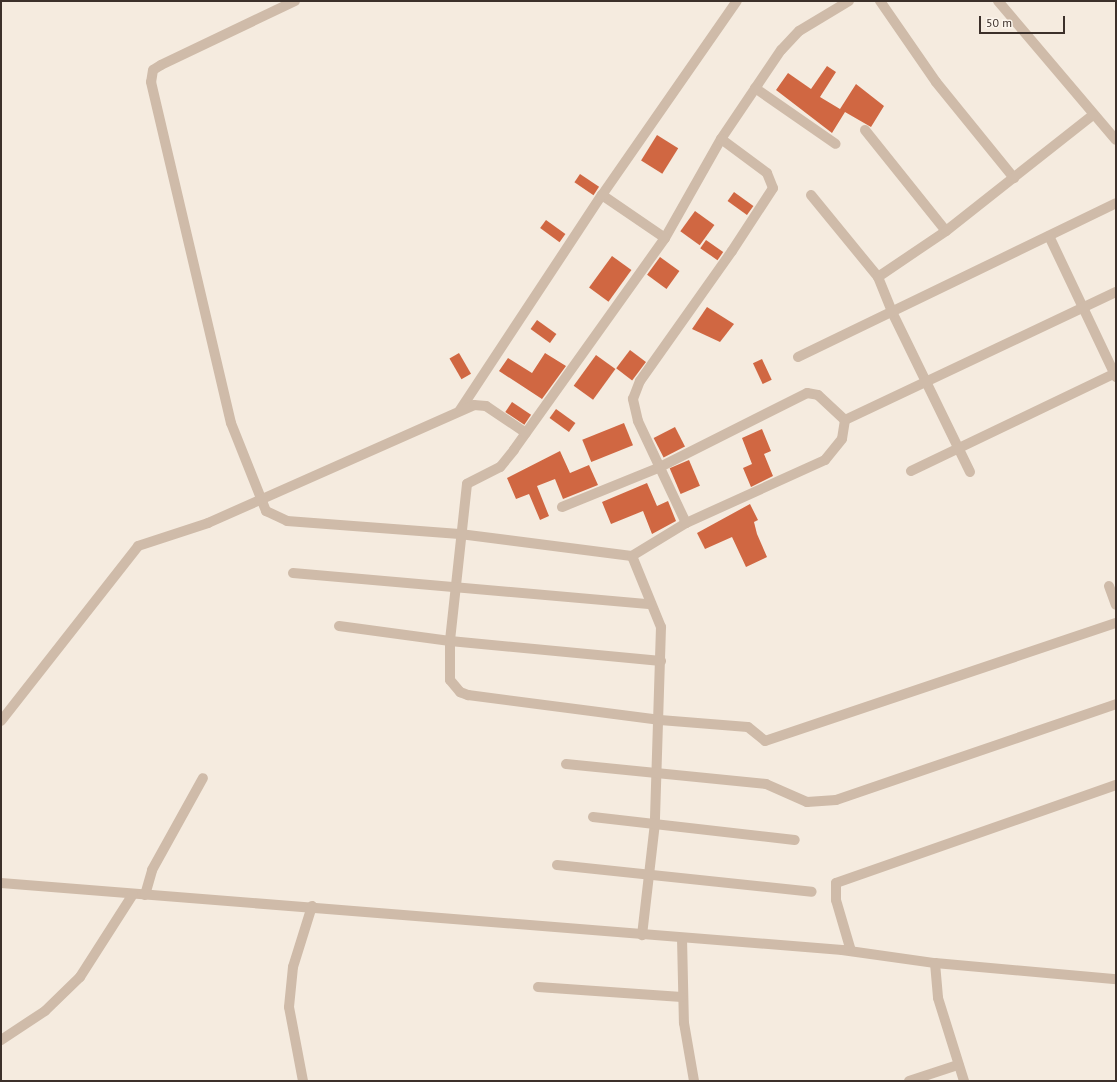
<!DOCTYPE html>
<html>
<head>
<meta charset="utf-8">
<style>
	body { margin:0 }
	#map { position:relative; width:1117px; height:1082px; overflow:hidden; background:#f5ebdf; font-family:"PT Sans",sans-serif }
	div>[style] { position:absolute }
	.building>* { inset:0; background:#d06742; transform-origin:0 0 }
	.minor>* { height:10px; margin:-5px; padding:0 5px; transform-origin:5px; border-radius:5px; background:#cfbba9 }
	span { translate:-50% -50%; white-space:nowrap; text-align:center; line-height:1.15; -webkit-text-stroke:4px #fcf5ec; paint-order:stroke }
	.frame { position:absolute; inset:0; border:2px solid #3c302a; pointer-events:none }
	.scale { position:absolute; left:979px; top:16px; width:86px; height:18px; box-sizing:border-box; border:2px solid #3c302a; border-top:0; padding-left:5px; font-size:12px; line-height:14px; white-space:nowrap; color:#3c302a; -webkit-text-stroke:3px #fcf5ec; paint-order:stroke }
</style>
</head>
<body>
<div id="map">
	<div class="building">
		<div style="clip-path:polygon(827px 66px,836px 72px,820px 97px,840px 109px,856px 84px,884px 106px,871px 127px,845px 112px,832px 133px,776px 90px,788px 73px,811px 89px)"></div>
		<div style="left:657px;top:135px;width:25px;height:30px;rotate:32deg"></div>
		<div style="left:580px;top:174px;width:23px;height:10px;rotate:34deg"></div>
		<div style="left:734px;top:192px;width:24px;height:11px;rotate:36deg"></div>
		<div style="left:695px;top:211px;width:24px;height:25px;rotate:36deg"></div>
		<div style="left:546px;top:220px;width:24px;height:10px;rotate:36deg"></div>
		<div style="left:706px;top:240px;width:21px;height:10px;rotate:35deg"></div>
		<div style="left:612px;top:256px;width:24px;height:39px;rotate:36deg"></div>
		<div style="left:660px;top:257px;width:24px;height:22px;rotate:36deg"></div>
		<div style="clip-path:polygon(707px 307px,734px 324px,720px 342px,692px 329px)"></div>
		<div style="left:537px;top:320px;width:24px;height:11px;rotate:36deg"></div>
		<div style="left:630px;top:350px;width:20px;height:23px;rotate:37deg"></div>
		<div style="left:459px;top:353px;width:24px;height:11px;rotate:60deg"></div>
		<div style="clip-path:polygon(545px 353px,566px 366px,542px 399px,499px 371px,508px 358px,532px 373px)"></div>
		<div style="left:596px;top:355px;width:24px;height:38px;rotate:36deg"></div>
		<div style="left:762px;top:359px;width:23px;height:10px;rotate:65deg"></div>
		<div style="left:512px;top:402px;width:23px;height:12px;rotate:34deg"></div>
		<div style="left:556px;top:409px;width:24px;height:11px;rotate:36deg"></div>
		<div style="left:624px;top:423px;width:24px;height:45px;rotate:68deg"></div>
		<div style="left:675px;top:427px;width:22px;height:24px;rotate:63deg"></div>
		<div style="clip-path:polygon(762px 429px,771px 451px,764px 454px,773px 476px,751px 487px,743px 468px,752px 464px,742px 438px)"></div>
		<div style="clip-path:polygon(560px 451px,570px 473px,589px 465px,598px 485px,563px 499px,555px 479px,537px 486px,549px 516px,540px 520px,529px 494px,516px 499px,507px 478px)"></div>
		<div style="left:689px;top:460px;width:28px;height:21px;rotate:67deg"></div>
		<div style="clip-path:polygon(647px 483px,657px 506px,668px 501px,676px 521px,652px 534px,643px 511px,611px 524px,602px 502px)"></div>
		<div style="clip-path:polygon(750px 504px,758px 520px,754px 522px,757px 534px,767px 557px,746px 567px,732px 537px,705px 549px,697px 533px)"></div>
	</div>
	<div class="minor">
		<div style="left:295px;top:1px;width:148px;rotate:154.5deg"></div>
		<div style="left:161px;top:65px;width:9px;rotate:148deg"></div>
		<div style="left:153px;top:70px;width:12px;rotate:99deg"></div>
		<div style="left:151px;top:82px;width:350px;rotate:76.8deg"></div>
		<div style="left:231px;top:423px;width:95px;rotate:68.3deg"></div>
		<div style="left:266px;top:511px;width:23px;rotate:25deg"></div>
		<div style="left:287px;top:521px;width:173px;rotate:4.3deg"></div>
		<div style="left:460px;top:534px;width:173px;rotate:7.3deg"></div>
		<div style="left:849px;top:1px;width:58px;rotate:149deg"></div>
		<div style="left:799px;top:31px;width:26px;rotate:133deg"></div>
		<div style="left:781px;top:50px;width:107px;rotate:124deg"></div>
		<div style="left:721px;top:139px;width:114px;rotate:119.5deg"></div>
		<div style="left:665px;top:238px;width:260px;rotate:125.5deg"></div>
		<div style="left:514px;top:450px;width:22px;rotate:129deg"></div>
		<div style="left:500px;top:467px;width:37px;rotate:153deg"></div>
		<div style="left:467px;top:484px;width:158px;rotate:96.2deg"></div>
		<div style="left:450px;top:641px;width:39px;rotate:90deg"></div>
		<div style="left:450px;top:680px;width:16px;rotate:50deg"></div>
		<div style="left:460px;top:692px;width:9px;rotate:21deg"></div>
		<div style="left:468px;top:695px;width:194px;rotate:7.4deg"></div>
		<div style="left:660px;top:720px;width:88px;rotate:4.5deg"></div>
		<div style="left:748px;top:727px;width:22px;rotate:39deg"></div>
		<div style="left:765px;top:741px;width:370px;rotate:-18.6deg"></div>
		<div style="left:880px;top:1px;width:98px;rotate:55.3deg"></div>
		<div style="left:936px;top:82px;width:124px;rotate:50.9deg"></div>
		<div style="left:998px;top:1px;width:182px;rotate:49.7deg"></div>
		<div style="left:755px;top:88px;width:98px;rotate:34.7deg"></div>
		<div style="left:865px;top:130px;width:129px;rotate:51.3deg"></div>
		<div style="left:602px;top:195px;width:76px;rotate:34.3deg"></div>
		<div style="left:811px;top:195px;width:106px;rotate:50.7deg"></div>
		<div style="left:878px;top:277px;width:38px;rotate:68deg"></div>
		<div style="left:892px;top:312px;width:178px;rotate:64deg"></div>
		<div style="left:1049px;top:236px;width:156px;rotate:64.6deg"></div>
		<div style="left:878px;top:277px;width:82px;rotate:-34.1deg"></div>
		<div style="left:946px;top:231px;width:187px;rotate:-38.3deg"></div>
		<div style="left:798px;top:357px;width:353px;rotate:-25.8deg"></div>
		<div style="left:460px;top:410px;width:258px;rotate:-56.6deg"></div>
		<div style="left:602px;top:195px;width:236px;rotate:-55.2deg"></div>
		<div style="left:845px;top:420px;width:300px;rotate:-25.3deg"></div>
		<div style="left:911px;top:471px;width:227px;rotate:-25.6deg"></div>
		<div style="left:562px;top:507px;width:104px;rotate:-22.1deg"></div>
		<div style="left:658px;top:468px;width:167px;rotate:-26.7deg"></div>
		<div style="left:807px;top:393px;width:11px;rotate:10deg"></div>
		<div style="left:818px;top:395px;width:37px;rotate:43deg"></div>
		<div style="left:845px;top:420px;width:19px;rotate:99deg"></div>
		<div style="left:842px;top:439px;width:27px;rotate:129deg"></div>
		<div style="left:825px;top:460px;width:153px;rotate:155.6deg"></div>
		<div style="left:686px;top:523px;width:63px;rotate:148.6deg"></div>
		<div style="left:632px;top:556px;width:77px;rotate:67.8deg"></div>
		<div style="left:661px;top:627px;width:196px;rotate:91.8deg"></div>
		<div style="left:655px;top:823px;width:113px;rotate:96.6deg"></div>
		<div style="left:686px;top:523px;width:113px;rotate:-115.2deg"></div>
		<div style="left:638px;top:421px;width:23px;rotate:-103deg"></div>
		<div style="left:633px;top:399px;width:19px;rotate:-69deg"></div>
		<div style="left:640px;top:381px;width:159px;rotate:-54.7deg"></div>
		<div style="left:732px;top:251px;width:75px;rotate:-56.9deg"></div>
		<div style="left:773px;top:188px;width:16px;rotate:-112deg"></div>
		<div style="left:767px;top:173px;width:57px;rotate:-143.5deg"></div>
		<div style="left:293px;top:573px;width:357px;rotate:5deg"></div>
		<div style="left:1109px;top:586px;width:20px;rotate:70deg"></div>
		<div style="left:339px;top:626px;width:112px;rotate:7.7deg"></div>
		<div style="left:450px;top:641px;width:212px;rotate:5.4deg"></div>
		<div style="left:1px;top:721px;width:222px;rotate:-51.9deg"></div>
		<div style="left:138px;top:546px;width:74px;rotate:-18.2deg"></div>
		<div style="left:208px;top:523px;width:291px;rotate:-23.9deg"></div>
		<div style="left:474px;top:405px;width:12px;rotate:5deg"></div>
		<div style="left:486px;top:406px;width:48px;rotate:34deg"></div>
		<div style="left:566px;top:764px;width:201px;rotate:5.7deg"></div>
		<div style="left:766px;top:784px;width:45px;rotate:23.7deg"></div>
		<div style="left:807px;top:802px;width:29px;rotate:-4deg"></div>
		<div style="left:836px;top:800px;width:296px;rotate:-18.9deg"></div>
		<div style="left:593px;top:817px;width:203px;rotate:6.5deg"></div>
		<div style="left:557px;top:865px;width:256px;rotate:6deg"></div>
		<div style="left:1px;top:883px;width:844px;rotate:4.55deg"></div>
		<div style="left:842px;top:950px;width:94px;rotate:8deg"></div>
		<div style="left:935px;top:963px;width:182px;rotate:5.1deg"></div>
		<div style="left:145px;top:895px;width:26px;rotate:-74deg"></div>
		<div style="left:152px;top:870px;width:105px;rotate:-61deg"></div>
		<div style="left:682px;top:938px;width:85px;rotate:88.7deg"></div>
		<div style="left:684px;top:1023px;width:59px;rotate:80.2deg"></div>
		<div style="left:851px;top:951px;width:53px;rotate:-106.4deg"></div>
		<div style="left:836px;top:900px;width:17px;rotate:-90deg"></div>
		<div style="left:836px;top:883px;width:297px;rotate:-19.3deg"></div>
		<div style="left:935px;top:963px;width:35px;rotate:85deg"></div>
		<div style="left:938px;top:998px;width:87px;rotate:72.6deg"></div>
		<div style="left:538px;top:987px;width:144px;rotate:4deg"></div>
		<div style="left:1px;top:1040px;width:53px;rotate:-33.4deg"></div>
		<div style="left:45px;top:1011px;width:49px;rotate:-44.2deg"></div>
		<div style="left:80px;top:977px;width:98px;rotate:-57.4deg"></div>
		<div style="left:303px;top:1081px;width:75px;rotate:-100.7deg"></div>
		<div style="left:289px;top:1007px;width:40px;rotate:-84.3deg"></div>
		<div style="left:293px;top:967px;width:64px;rotate:-72.7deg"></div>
		<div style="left:909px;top:1081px;width:52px;rotate:-18.1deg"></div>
	</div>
	<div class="frame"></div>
	<div class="scale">50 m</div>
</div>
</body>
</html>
